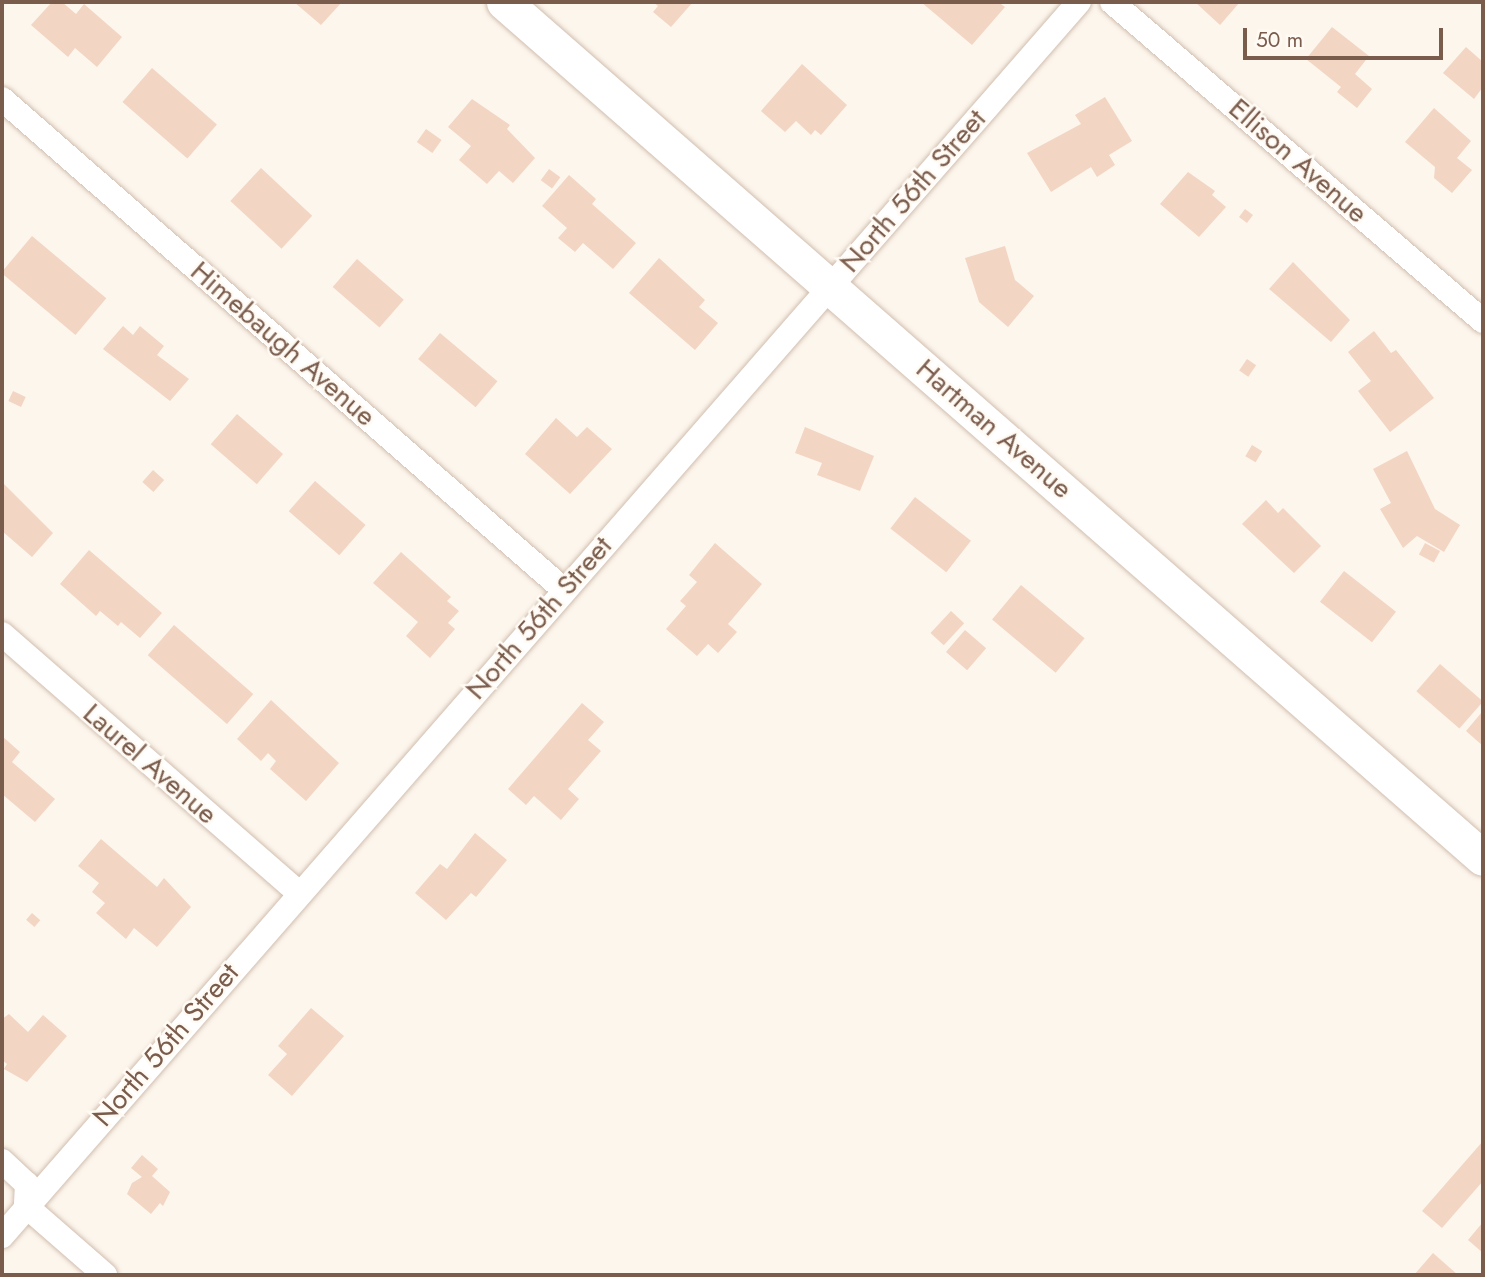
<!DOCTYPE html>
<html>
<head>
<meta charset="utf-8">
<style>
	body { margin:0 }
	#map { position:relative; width:1485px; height:1277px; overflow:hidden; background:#fdf6ec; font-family:Jost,sans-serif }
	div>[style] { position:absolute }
	.building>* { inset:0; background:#f3d5c3; transform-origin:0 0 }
	.roads { filter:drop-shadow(0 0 2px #d1beb0) drop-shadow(0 0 2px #d1beb0) }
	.street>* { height:24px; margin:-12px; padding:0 12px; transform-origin:12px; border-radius:12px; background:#fff }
	.secondary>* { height:35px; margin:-17.5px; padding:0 17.5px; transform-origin:17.5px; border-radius:17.5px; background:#fff }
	span { translate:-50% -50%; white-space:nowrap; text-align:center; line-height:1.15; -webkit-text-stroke:5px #fffaf3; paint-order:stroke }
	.street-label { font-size:28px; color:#7a5c4d }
	.frame { position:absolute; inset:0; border:4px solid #7a5c4d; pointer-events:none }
	.scale { position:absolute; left:1243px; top:28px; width:200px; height:32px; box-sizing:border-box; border:4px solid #7a5c4d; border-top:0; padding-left:9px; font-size:21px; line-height:24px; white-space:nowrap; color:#7a5c4d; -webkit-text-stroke:5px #fffaf3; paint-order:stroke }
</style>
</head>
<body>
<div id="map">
	<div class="building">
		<div style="clip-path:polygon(52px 2px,62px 2px,76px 14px,84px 4px,122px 37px,97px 67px,75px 48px,68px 57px,31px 25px)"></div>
		<div style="clip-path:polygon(294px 2px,342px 2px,321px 25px)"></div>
		<div style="clip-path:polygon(653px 2px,693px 2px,671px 27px,653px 12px,658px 6px)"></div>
		<div style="clip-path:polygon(921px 2px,998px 2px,1005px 7px,972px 45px)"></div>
		<div style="clip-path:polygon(1195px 2px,1240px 2px,1220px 25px)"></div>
		<div style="clip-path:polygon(1332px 27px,1369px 56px,1355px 74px,1372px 89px,1357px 108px,1337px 92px,1341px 87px,1306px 59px)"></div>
		<div style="clip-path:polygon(1466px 47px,1483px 62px,1483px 87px,1474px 99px,1443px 73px)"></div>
		<div style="clip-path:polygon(802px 64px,847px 105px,821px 135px,815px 130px,811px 135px,796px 121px,785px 132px,761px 111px)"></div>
		<div style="left:152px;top:68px;width:86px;height:45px;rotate:41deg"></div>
		<div style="clip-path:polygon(1105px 97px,1132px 141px,1109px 155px,1115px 165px,1097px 177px,1091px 167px,1051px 192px,1027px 153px,1081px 124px,1075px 115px)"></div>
		<div style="clip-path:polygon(472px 99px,510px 125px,507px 129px,535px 158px,513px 183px,499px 171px,487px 184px,459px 160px,471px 146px,448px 127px)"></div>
		<div style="clip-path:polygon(1434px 108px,1471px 141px,1457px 158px,1472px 170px,1452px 193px,1434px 178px,1435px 167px,1405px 142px)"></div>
		<div style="left:426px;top:129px;width:19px;height:16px;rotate:35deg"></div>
		<div style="left:261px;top:168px;width:70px;height:45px;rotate:43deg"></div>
		<div style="left:549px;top:169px;width:14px;height:14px;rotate:36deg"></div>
		<div style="clip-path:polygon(1188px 172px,1215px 191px,1212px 195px,1226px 207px,1199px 237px,1160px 204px)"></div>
		<div style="clip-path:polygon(569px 175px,596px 199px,592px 204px,636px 243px,613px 269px,583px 243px,575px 252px,558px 238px,567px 228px,542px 206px)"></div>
		<div style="left:1245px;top:209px;width:10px;height:10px;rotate:37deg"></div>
		<div style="left:32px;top:236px;width:97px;height:48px;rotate:40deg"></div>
		<div style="clip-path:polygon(1005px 246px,1015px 280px,1034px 296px,1008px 327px,979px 302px,965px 258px)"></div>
		<div style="clip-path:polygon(659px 258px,705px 300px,699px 307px,718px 323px,695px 350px,629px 293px)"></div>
		<div style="left:357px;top:259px;width:62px;height:37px;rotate:41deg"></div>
		<div style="clip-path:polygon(1293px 262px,1350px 320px,1331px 342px,1269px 289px)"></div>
		<div style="clip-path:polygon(123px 326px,133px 335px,140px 326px,164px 346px,157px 355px,189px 379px,170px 401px,103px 349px)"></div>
		<div style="clip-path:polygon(1374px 331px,1391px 353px,1396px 350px,1434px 398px,1390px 432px,1358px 391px,1371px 381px,1348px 352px)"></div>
		<div style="left:440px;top:333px;width:75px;height:34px;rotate:40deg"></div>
		<div style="left:1247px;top:359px;width:11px;height:14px;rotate:34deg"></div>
		<div style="left:13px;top:391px;width:14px;height:11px;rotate:25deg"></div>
		<div style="left:237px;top:414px;width:61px;height:40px;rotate:41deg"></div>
		<div style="clip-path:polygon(556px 418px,577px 437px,587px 427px,612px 449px,570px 494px,525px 454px)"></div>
		<div style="clip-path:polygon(805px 427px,874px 456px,860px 491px,817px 475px,822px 463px,795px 453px)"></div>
		<div style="left:1252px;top:445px;width:12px;height:13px;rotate:31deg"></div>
		<div style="clip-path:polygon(1407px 451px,1435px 509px,1460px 525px,1444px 552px,1417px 536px,1403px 548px,1380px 509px,1391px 503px,1373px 469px)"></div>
		<div style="left:153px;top:470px;width:15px;height:16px;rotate:42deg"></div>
		<div style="left:315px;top:481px;width:67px;height:40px;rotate:41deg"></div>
		<div style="clip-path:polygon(2px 482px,53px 533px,32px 557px,2px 531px)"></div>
		<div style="left:915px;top:497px;width:71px;height:40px;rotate:38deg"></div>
		<div style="clip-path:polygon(1266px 500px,1278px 513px,1283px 508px,1321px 546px,1294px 573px,1242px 524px)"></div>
		<div style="clip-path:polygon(715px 543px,762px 584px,728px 624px,737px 632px,718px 653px,708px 644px,697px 656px,666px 629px,686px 606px,680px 601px,697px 582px,689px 575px)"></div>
		<div style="left:1425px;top:543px;width:17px;height:13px;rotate:28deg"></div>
		<div style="clip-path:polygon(89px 550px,162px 613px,140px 638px,121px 622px,118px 626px,100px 611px,96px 616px,60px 584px)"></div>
		<div style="clip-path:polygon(401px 552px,451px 597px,447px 601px,459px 611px,448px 623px,455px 629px,430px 658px,406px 636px,418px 622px,373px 583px)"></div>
		<div style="left:1344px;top:571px;width:66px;height:39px;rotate:38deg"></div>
		<div style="left:1021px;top:585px;width:83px;height:45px;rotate:40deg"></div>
		<div style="left:951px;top:611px;width:18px;height:30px;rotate:43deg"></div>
		<div style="left:174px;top:625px;width:105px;height:40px;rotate:41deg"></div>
		<div style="left:965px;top:630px;width:28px;height:29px;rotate:41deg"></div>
		<div style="left:1440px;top:664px;width:57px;height:36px;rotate:41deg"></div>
		<div style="clip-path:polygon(271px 700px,339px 763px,306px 801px,270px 769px,276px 761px,268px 753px,261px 761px,237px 739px)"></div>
		<div style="clip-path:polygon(582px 703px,604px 722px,588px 740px,601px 751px,568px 789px,579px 799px,561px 820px,534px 796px,526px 805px,508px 789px)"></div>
		<div style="clip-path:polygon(1482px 712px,1483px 714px,1483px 746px,1466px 731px)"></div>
		<div style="clip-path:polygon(2px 736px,20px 752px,12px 762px,55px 799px,35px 822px,2px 794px)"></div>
		<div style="clip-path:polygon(475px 833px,507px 860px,476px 897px,471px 893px,446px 920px,415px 893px,440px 864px,447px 869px)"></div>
		<div style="clip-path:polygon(101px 839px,157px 887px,164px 878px,191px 907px,157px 947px,134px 928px,126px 939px,96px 913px,105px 903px,92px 892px,99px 883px,78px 866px)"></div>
		<div style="left:32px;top:913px;width:11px;height:9px;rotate:41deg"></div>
		<div style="clip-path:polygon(311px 1008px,344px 1036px,292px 1096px,268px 1075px,287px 1054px,278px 1046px)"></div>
		<div style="clip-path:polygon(9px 1014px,28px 1032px,43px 1015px,67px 1036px,27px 1082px,4px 1069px,7px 1064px,2px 1060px,2px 1019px)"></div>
		<div style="clip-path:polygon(1483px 1141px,1483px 1181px,1442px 1228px,1422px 1211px)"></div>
		<div style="clip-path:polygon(142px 1155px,158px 1169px,152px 1176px,170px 1192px,163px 1206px,160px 1203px,151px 1214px,127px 1194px,132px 1183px,142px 1177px,131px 1168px)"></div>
		<div style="clip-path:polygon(1483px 1222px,1483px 1253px,1468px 1240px)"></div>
		<div style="clip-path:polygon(1433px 1253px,1458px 1275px,1414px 1275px)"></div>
	</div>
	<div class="roads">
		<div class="street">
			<div style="left:1112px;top:2px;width:489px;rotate:40.7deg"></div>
			<div style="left:2px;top:99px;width:746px;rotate:41.14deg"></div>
			<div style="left:2px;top:634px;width:394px;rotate:41.1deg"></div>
			<div style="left:2px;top:1161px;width:34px;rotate:43deg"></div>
			<div style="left:27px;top:1184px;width:22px;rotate:93deg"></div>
			<div style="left:26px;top:1206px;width:105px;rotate:41.1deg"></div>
			<div style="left:2px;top:1236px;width:1638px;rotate:-48.89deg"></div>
		</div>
		<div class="secondary">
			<div style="left:504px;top:2px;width:1300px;rotate:41.17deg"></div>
		</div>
	</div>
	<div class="street-label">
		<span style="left:1298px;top:161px;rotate:41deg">Ellison Avenue</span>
		<span style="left:913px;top:191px;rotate:-49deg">North 56th Street</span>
		<span style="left:283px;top:344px;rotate:41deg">Himebaugh Avenue</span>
		<span style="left:994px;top:429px;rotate:41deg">Hartman Avenue</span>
		<span style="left:539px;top:618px;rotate:-49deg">North 56th Street</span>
		<span style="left:150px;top:764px;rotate:41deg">Laurel Avenue</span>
		<span style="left:166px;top:1045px;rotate:-49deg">North 56th Street</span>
	</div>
	<div class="frame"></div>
	<div class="scale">50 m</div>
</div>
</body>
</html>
